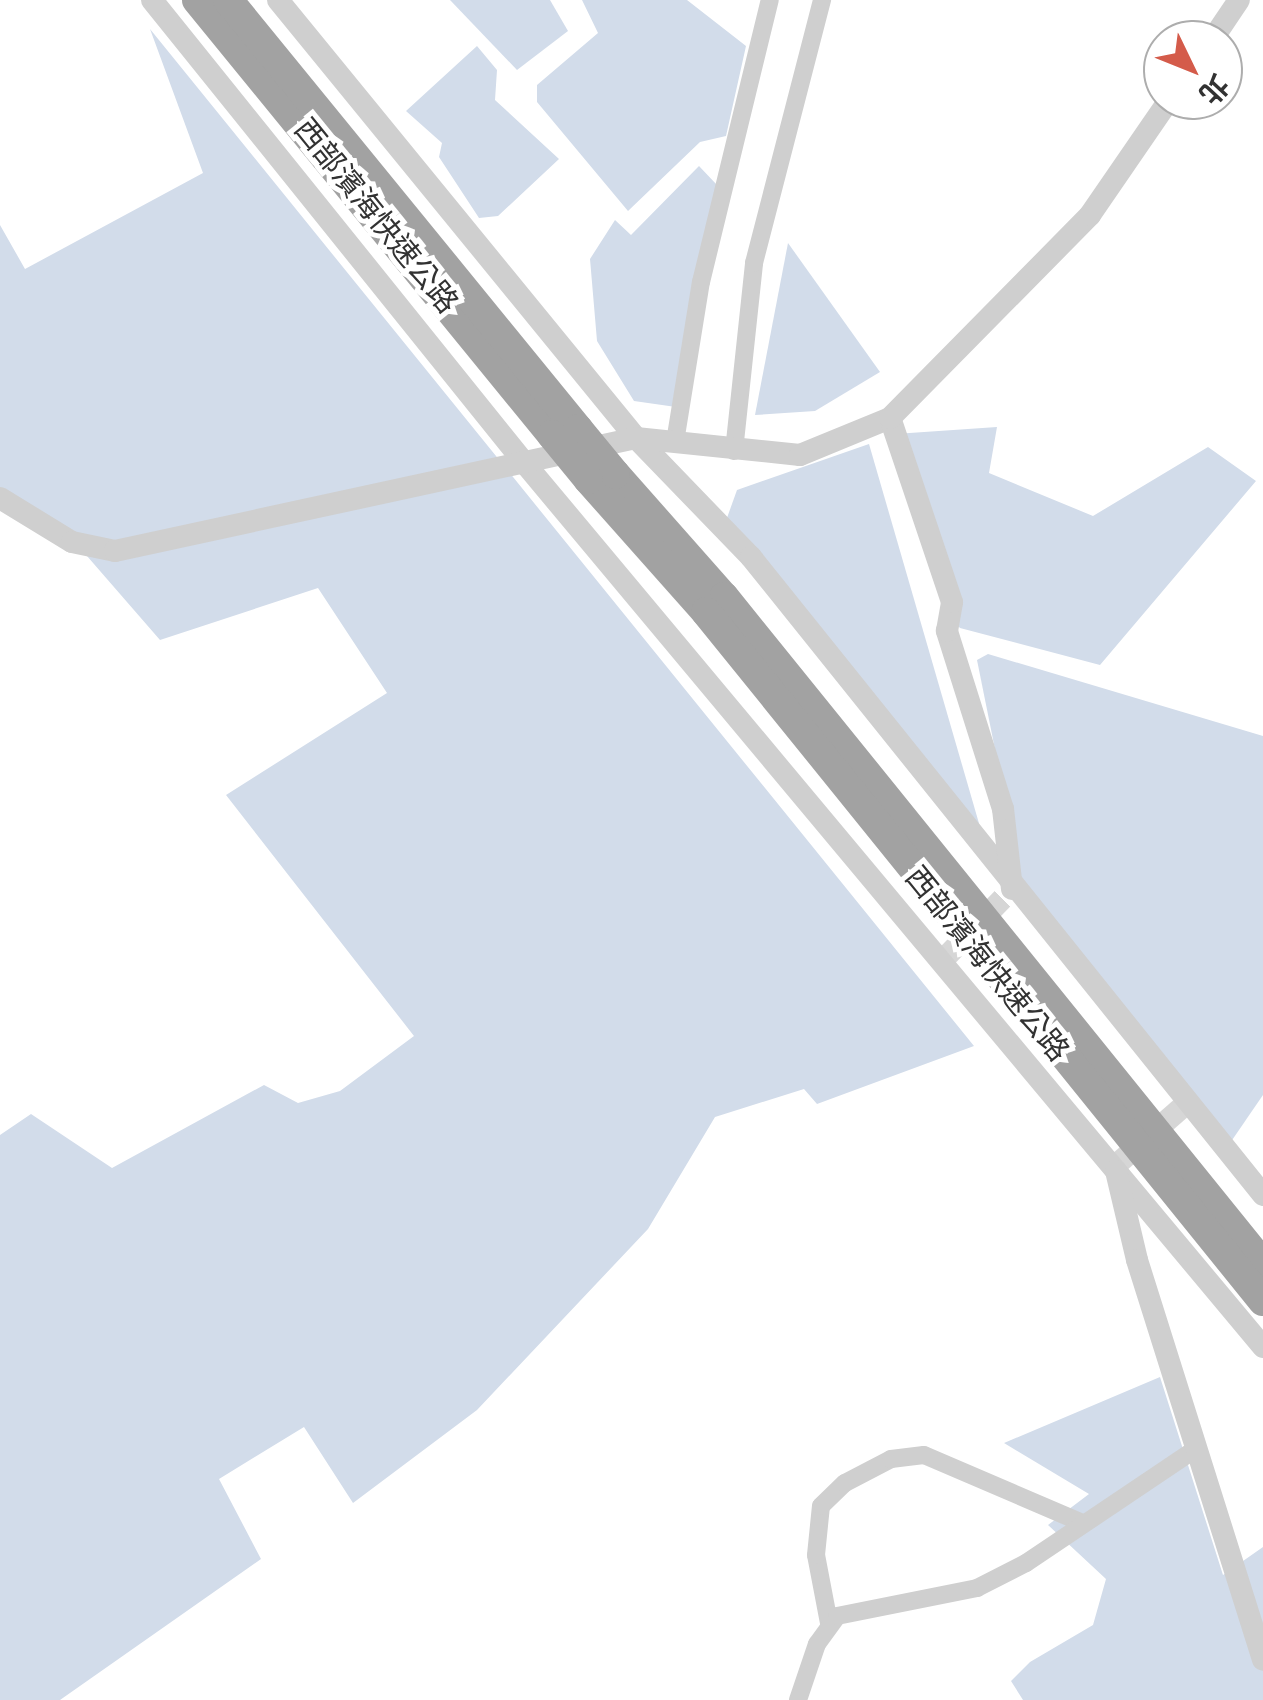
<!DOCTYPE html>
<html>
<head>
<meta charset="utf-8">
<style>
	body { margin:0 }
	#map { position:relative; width:1263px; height:1700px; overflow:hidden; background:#fff; font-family:"DM Sans","Noto Sans TC",sans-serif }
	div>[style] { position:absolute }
	.water>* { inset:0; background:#d2dcea }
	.tertiary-tunnel>* { height:22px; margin-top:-11px; transform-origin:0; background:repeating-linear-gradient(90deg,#d6d6d6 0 22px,transparent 0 33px) }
	.minor>* { height:18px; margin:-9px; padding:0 9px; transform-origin:9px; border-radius:9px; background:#cfcfcf }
	.tertiary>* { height:22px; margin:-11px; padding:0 11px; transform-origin:11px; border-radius:11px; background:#cfcfcf }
	.trunk>* { height:30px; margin:-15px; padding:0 15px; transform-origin:15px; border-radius:15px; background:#a2a2a2 }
	.trunk-bridge>* { height:30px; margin:-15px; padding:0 15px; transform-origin:15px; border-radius:15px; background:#a2a2a2 }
	span { translate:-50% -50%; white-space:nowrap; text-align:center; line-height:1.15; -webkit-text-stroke:10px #fff; paint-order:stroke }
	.street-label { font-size:30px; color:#323232 }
	.north { position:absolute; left:1143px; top:20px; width:100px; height:100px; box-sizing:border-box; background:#fff; border:2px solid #adadad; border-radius:50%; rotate:133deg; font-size:28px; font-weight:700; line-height:40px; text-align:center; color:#323232 }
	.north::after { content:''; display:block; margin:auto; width:35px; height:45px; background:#d45b4a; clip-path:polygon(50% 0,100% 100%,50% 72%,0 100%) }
</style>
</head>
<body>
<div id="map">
	<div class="water">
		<div style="clip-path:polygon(450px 0,550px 0,568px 31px,517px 70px)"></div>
		<div style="clip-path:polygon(582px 0,687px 0,746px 46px,726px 136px,700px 142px,628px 211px,537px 102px,537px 85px,598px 33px)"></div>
		<div style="clip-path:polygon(150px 29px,974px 1046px,817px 1104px,804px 1089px,715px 1117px,648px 1229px,477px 1410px,353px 1503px,304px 1427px,219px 1479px,261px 1559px,60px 1700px,0 1700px,0 1135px,31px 1114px,112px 1168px,264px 1085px,298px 1103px,340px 1091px,414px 1036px,226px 795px,387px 693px,318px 588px,160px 640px,67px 533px,0 496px,0 225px,25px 269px,203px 173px)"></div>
		<div style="clip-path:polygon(477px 46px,497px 70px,495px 100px,559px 159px,498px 216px,479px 218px,439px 157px,442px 143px,406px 111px)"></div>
		<div style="clip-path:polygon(699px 166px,717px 185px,676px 407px,634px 401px,597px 341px,590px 259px,615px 220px,631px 235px)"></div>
		<div style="clip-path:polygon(788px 243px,880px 372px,815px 411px,755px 415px)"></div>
		<div style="clip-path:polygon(997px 427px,989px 473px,1093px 516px,1208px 447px,1256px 481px,1100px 665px,960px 628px,945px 612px,895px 434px)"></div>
		<div style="clip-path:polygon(869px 444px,987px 851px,723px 529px,737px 490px)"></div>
		<div style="clip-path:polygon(988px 654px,1263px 736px,1263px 1095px,1228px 1146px,1025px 898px,977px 660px)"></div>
		<div style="clip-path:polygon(1160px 1377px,1223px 1575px,1263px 1547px,1263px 1700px,1023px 1700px,1011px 1681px,1030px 1662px,1093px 1625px,1106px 1579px,1048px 1525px,1089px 1494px,1004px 1443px)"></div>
	</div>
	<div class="tertiary-tunnel">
		<div style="left:941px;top:962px;width:102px;rotate:-45.8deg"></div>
		<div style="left:1115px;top:1166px;width:97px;rotate:-41.2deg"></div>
	</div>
	<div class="minor">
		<div style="left:675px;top:442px;width:162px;rotate:-80.8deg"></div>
		<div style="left:701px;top:282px;width:290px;rotate:-76.3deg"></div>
		<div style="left:734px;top:451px;width:189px;rotate:-83.9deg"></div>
		<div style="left:754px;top:263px;width:272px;rotate:-75.5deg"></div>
		<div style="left:829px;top:1623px;width:69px;rotate:-100.8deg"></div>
		<div style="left:816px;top:1555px;width:49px;rotate:-84.2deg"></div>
		<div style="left:821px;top:1506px;width:33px;rotate:-44deg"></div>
		<div style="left:845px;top:1483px;width:52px;rotate:-27.6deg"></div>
		<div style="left:891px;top:1459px;width:33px;rotate:-7deg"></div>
		<div style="left:924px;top:1455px;width:170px;rotate:23.2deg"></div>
		<div style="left:798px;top:1700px;width:59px;rotate:-71.3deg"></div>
		<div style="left:817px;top:1644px;width:34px;rotate:-54deg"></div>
		<div style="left:837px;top:1616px;width:143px;rotate:-11.3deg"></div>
		<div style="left:977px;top:1588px;width:55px;rotate:-27deg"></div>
		<div style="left:1026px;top:1563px;width:202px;rotate:-33.9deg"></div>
	</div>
	<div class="tertiary">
		<div style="left:152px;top:0;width:598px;rotate:51.18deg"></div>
		<div style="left:527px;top:466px;width:1148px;rotate:50.12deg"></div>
		<div style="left:278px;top:0;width:566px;rotate:50.74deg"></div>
		<div style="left:636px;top:438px;width:165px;rotate:46deg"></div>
		<div style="left:751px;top:557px;width:818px;rotate:51.25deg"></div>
		<div style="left:1212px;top:40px;width:48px;rotate:-56deg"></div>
		<div style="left:0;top:498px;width:84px;rotate:31.4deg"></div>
		<div style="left:72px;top:542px;width:44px;rotate:11.8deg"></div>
		<div style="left:115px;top:551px;width:533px;rotate:-12.24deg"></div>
		<div style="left:636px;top:438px;width:165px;rotate:5.9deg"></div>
		<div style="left:800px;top:455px;width:97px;rotate:-22.3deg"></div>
		<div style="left:1012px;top:889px;width:81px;rotate:-96.4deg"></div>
		<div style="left:1003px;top:809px;width:187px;rotate:-107.5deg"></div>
		<div style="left:947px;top:631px;width:29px;rotate:-80deg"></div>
		<div style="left:952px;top:602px;width:194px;rotate:-108.6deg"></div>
		<div style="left:890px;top:418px;width:285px;rotate:-45.4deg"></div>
		<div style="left:1090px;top:215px;width:140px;rotate:-55.5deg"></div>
		<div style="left:1116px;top:1171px;width:91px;rotate:76.7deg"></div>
		<div style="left:1137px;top:1260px;width:419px;rotate:72.5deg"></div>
	</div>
	<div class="trunk">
		<div style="left:197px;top:0;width:561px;rotate:50.78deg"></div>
		<div style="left:228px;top:0;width:554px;rotate:50.79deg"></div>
		<div style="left:615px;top:474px;width:164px;rotate:48.5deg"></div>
		<div style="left:724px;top:597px;width:858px;rotate:51.06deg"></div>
		<div style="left:588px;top:479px;width:178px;rotate:48.4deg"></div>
		<div style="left:706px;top:612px;width:886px;rotate:51.05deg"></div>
	</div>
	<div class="trunk-bridge">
		<div style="left:578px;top:429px;width:58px;rotate:50.6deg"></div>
		<div style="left:552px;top:435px;width:57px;rotate:50.7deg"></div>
	</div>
	<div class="street-label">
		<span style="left:376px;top:216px;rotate:51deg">西部濱海快速公路</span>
		<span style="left:987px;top:964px;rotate:51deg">西部濱海快速公路</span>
	</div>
	<div class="north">北</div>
</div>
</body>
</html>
